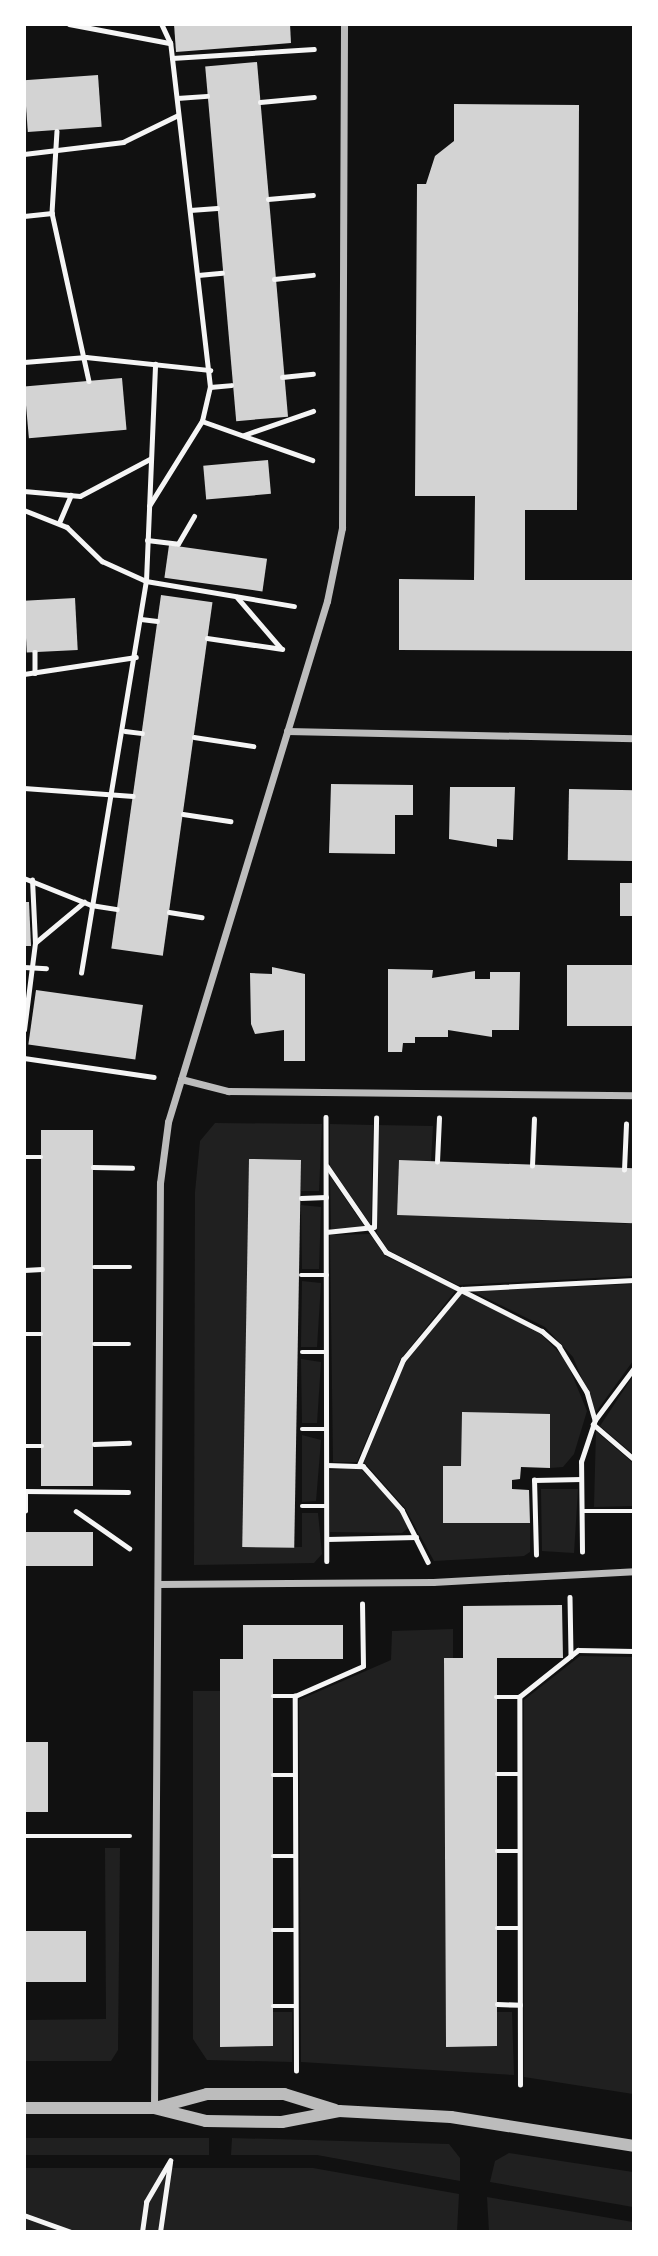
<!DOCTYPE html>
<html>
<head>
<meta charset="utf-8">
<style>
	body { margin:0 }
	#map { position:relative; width:658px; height:2256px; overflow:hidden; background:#111; font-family:"Nunito Sans",sans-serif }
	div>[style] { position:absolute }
	.green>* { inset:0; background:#202020; transform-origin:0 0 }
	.building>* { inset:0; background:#d3d3d3; transform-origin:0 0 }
	.path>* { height:4.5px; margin:-2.25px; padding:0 2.25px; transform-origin:2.25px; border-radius:2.25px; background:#f5f5f5 }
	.minor>* { height:7px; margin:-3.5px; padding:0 3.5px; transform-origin:3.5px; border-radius:3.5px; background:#bcbcbc }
	.tertiary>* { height:12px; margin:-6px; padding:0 6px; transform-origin:6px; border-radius:6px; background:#bcbcbc }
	span { translate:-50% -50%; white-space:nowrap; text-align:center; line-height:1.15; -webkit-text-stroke:6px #fff; paint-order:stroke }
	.frame { position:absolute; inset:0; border:26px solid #fff; pointer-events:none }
</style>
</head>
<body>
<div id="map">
	<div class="green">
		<div style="clip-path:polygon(215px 1123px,322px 1124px,319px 1191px,301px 1191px,301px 1160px,250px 1159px,251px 1547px,302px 1547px,302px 1513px,318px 1513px,322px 1554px,314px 1563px,194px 1565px,195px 1192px,200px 1141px)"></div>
		<div style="clip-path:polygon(330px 1124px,373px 1125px,371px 1225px,330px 1166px)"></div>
		<div style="clip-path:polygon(377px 1125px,433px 1126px,431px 1161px,399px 1160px,398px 1215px,633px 1224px,633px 1276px,458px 1285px,388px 1250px,377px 1233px)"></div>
		<div style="clip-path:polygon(330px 1176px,366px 1229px,331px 1229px)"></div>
		<div style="clip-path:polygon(301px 1205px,321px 1207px,319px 1269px,302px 1269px)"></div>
		<div style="clip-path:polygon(370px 1234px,385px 1256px,456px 1290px,400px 1360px,357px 1462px,333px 1462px,330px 1235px)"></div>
		<div style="clip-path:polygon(302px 1281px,321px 1283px,317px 1347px,301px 1347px)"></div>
		<div style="clip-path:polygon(633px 1284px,633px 1361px,596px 1412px,573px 1357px,545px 1327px,472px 1291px)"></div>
		<div style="clip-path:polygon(462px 1293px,539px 1332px,566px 1360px,587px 1411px,574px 1454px,563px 1467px,550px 1468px,550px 1414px,462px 1413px,461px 1466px,530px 1523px,530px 1552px,524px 1556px,434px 1561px,405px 1508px,364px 1462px,404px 1364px)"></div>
		<div style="clip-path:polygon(301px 1359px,321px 1362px,317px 1423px,302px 1423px)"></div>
		<div style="clip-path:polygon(633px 1376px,633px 1454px,600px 1426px)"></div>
		<div style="clip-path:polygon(596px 1431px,633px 1463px,633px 1506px,594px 1507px)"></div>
		<div style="clip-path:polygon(302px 1435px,321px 1440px,316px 1501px,302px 1502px)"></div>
		<div style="clip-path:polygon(360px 1468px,399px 1509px,408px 1528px,402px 1533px,330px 1532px,330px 1470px)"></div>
		<div style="clip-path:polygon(541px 1489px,578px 1489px,574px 1553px,542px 1551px)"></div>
		<div style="clip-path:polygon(453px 1629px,453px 1659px,444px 1659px,446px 2046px,497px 2046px,497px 2012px,512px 2012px,514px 2075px,301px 2062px,299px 1700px,391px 1660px,392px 1631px)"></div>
		<div style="clip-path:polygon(580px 1656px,633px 1657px,633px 2094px,524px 2077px,524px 1700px)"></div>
		<div style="clip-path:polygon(193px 1691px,220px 1691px,220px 2046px,273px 2046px,273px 2012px,292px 2012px,292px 2062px,207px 2060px,193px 2039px)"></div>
		<div style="clip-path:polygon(105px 1848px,120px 1848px,118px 2050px,111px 2061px,25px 2061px,25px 2020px,106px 2019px)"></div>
		<div style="left:25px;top:2138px;width:184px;height:17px"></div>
		<div style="clip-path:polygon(232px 2138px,449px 2144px,460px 2158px,460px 2181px,317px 2155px,231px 2155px)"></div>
		<div style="clip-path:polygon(509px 2153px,633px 2172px,633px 2207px,490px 2182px,495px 2161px)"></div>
		<div style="clip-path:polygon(24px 2168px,313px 2168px,459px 2194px,457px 2231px,25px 2231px)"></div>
		<div style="clip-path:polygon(487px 2197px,633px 2222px,633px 2231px,489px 2231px)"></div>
	</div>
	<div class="building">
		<div style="clip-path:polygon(174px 24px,290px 24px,291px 43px,176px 52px)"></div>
		<div style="left:257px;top:62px;width:356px;height:52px;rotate:85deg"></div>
		<div style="left:98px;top:75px;width:52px;height:74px;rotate:86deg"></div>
		<div style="clip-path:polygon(454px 104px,579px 105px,577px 510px,525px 510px,525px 580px,634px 580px,634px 651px,399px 650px,399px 579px,474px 580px,475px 496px,415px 496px,417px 184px,426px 184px,435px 156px,454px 141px)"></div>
		<div style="left:122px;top:378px;width:52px;height:98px;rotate:85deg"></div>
		<div style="left:268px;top:460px;width:34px;height:65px;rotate:85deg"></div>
		<div style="left:169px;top:545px;width:99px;height:33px;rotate:8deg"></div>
		<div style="left:161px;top:595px;width:52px;height:357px;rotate:8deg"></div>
		<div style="left:75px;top:598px;width:52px;height:51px;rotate:87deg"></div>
		<div style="clip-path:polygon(331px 784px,413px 785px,413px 815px,395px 815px,395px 854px,329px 853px)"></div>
		<div style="clip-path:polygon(450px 787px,515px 787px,513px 840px,497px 839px,497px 847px,449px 839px)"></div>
		<div style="left:569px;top:789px;width:65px;height:71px;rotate:1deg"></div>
		<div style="left:620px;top:883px;width:14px;height:33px"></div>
		<div style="clip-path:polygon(24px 902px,29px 902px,31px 946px,24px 946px)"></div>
		<div style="left:567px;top:965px;width:67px;height:61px"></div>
		<div style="clip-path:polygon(272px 967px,305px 974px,305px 1061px,284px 1061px,284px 1030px,255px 1034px,251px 1024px,250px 973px,272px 974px)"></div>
		<div style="clip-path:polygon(388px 969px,433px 970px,432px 978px,475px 971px,475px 979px,490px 979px,490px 972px,520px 972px,519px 1030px,492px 1030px,492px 1037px,448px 1030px,448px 1037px,415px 1037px,415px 1043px,403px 1043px,402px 1052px,388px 1052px)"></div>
		<div style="left:36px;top:990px;width:108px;height:55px;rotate:8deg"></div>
		<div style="left:41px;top:1130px;width:52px;height:356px"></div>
		<div style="left:249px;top:1159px;width:52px;height:388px;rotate:1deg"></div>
		<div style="left:399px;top:1160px;width:235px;height:55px;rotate:2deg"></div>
		<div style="clip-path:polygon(462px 1412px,550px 1414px,550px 1468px,521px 1467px,520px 1479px,512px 1480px,512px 1489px,529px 1490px,530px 1523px,443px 1523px,443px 1466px,461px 1466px)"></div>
		<div style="left:24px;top:1532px;width:69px;height:34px"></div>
		<div style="clip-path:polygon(562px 1605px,563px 1658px,497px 1658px,497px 2046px,446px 2047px,444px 1658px,463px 1658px,463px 1606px)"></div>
		<div style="clip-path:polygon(243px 1625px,343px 1625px,343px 1659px,273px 1659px,273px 2046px,220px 2047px,220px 1659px,243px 1659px)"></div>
		<div style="left:24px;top:1742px;width:24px;height:70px"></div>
		<div style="left:24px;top:1931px;width:62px;height:51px"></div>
	</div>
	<div class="path">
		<div style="left:69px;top:24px;width:103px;rotate:10.7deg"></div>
		<div style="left:172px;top:58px;width:142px;rotate:-3.6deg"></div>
		<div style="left:177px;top:98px;width:30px;rotate:-4deg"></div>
		<div style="left:260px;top:102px;width:54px;rotate:-5.3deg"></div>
		<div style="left:57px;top:131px;width:82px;rotate:93.5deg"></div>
		<div style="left:52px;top:213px;width:172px;rotate:77.6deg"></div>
		<div style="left:24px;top:154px;width:100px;rotate:-6.9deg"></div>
		<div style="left:123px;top:142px;width:61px;rotate:-26.1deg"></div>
		<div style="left:268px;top:199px;width:45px;rotate:-5.1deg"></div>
		<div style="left:190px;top:210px;width:27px;rotate:-4deg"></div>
		<div style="left:24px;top:216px;width:28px;rotate:-6deg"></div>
		<div style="left:198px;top:275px;width:24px;rotate:-5deg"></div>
		<div style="left:274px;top:279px;width:39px;rotate:-6deg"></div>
		<div style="left:24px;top:362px;width:62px;rotate:-4.6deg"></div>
		<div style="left:86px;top:357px;width:125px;rotate:6deg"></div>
		<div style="left:282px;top:377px;width:31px;rotate:-6deg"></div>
		<div style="left:210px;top:387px;width:21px;rotate:-5deg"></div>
		<div style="left:202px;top:421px;width:117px;rotate:19.5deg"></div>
		<div style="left:244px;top:435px;width:73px;rotate:-19.2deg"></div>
		<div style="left:24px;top:491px;width:56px;rotate:5.1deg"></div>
		<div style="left:80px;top:496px;width:79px;rotate:-27.9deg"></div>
		<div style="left:149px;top:506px;width:100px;rotate:-58.1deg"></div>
		<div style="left:202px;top:421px;width:35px;rotate:-77deg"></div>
		<div style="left:210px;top:387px;width:346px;rotate:-96.6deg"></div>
		<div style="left:170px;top:43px;width:21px;rotate:-115deg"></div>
		<div style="left:24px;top:510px;width:46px;rotate:21.6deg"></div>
		<div style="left:67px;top:527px;width:49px;rotate:44.2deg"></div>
		<div style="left:102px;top:561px;width:48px;rotate:24.4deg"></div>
		<div style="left:146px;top:581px;width:150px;rotate:9.6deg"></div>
		<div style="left:59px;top:523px;width:30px;rotate:-67deg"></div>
		<div style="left:147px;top:540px;width:31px;rotate:7deg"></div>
		<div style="left:178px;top:544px;width:32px;rotate:-60deg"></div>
		<div style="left:237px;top:597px;width:67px;rotate:49.2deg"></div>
		<div style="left:141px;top:619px;width:16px;rotate:7deg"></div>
		<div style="left:207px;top:638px;width:76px;rotate:8.3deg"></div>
		<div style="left:35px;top:652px;width:21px;rotate:90deg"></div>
		<div style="left:24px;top:674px;width:113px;rotate:-8.6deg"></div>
		<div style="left:125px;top:731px;width:17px;rotate:7deg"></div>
		<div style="left:194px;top:737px;width:60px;rotate:8.7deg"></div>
		<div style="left:24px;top:788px;width:109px;rotate:4.2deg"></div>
		<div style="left:183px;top:814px;width:48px;rotate:8.5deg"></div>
		<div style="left:24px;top:878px;width:72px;rotate:21.9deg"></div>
		<div style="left:91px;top:905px;width:26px;rotate:9deg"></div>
		<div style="left:169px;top:912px;width:33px;rotate:9deg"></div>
		<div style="left:35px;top:943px;width:64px;rotate:-39.9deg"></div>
		<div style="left:24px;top:967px;width:22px;rotate:3deg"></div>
		<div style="left:81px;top:973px;width:397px;rotate:-80.6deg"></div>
		<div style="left:146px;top:581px;width:217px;rotate:-87.6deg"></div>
		<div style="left:24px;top:1030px;width:88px;rotate:-82.8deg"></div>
		<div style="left:35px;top:943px;width:63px;rotate:-92.7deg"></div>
		<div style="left:24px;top:1058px;width:131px;rotate:8.3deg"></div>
		<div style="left:326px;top:1117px;width:444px;rotate:89.9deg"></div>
		<div style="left:24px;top:1157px;width:17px"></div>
		<div style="left:437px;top:1162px;width:44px;rotate:-87.4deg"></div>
		<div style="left:327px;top:1166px;width:104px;rotate:55.5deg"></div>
		<div style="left:386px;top:1252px;width:175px;rotate:26.9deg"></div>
		<div style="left:542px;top:1331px;width:23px;rotate:41deg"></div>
		<div style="left:559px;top:1346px;width:54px;rotate:58.7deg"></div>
		<div style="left:587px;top:1392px;width:29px;rotate:74deg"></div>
		<div style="left:532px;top:1166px;width:47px;rotate:-87.6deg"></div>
		<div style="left:93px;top:1167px;width:39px;rotate:1deg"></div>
		<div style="left:624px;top:1170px;width:46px;rotate:-87.5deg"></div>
		<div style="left:301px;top:1198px;width:25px;rotate:-2deg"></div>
		<div style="left:326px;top:1232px;width:48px;rotate:-5.9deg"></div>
		<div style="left:374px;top:1227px;width:109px;rotate:-88.9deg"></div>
		<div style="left:94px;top:1267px;width:36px"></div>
		<div style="left:24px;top:1270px;width:18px;rotate:-3deg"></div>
		<div style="left:301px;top:1275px;width:26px"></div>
		<div style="left:24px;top:1334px;width:17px"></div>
		<div style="left:94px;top:1344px;width:35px"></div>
		<div style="left:302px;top:1352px;width:24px"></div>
		<div style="left:593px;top:1424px;width:54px;rotate:40.5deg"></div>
		<div style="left:302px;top:1429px;width:25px"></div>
		<div style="left:94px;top:1444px;width:35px;rotate:-2deg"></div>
		<div style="left:24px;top:1446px;width:18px"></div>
		<div style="left:327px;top:1465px;width:36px;rotate:2deg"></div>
		<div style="left:363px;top:1466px;width:59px;rotate:48.4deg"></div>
		<div style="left:402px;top:1510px;width:58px;rotate:63.4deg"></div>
		<div style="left:359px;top:1465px;width:114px;rotate:-67.3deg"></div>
		<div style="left:403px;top:1360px;width:92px;rotate:-50.3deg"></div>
		<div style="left:462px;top:1289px;width:172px;rotate:-3deg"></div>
		<div style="left:24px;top:1491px;width:104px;rotate:0.6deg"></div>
		<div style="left:302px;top:1506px;width:25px"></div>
		<div style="left:25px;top:1511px;width:19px;rotate:-90deg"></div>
		<div style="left:76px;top:1511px;width:65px;rotate:34.9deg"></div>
		<div style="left:582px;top:1511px;width:52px"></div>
		<div style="left:327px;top:1539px;width:89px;rotate:-1.3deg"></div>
		<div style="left:582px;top:1552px;width:90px;rotate:-90.6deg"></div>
		<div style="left:581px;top:1462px;width:44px;rotate:-71.6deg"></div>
		<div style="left:595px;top:1420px;width:65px;rotate:-53.1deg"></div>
		<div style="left:536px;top:1555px;width:75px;rotate:-91.5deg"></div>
		<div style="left:534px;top:1480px;width:47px;rotate:-1.2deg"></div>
		<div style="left:570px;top:1597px;width:59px;rotate:89deg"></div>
		<div style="left:273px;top:1696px;width:22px"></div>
		<div style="left:496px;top:1697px;width:23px"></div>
		<div style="left:497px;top:1774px;width:22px"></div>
		<div style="left:273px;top:1775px;width:21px"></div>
		<div style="left:24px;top:1836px;width:106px"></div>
		<div style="left:497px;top:1851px;width:23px"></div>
		<div style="left:273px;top:1856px;width:22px"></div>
		<div style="left:497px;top:1928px;width:23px"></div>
		<div style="left:273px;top:1930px;width:22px"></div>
		<div style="left:497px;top:2004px;width:23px;rotate:2deg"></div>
		<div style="left:273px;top:2006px;width:22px"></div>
		<div style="left:296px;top:2071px;width:375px;rotate:-90.2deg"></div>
		<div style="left:295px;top:1696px;width:74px;rotate:-23.8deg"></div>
		<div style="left:363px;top:1666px;width:62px;rotate:-90.9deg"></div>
		<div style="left:520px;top:2085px;width:388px;rotate:-90.1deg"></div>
		<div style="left:519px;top:1697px;width:75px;rotate:-38.5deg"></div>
		<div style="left:578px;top:1650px;width:56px;rotate:1deg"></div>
		<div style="left:24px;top:2215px;width:50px;rotate:19.9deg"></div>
		<div style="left:142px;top:2232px;width:30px;rotate:-82deg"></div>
		<div style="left:146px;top:2202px;width:48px;rotate:-59.7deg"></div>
		<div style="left:160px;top:2232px;width:70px;rotate:-81.8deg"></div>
	</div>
	<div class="minor">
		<div style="left:287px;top:731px;width:347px;rotate:1.2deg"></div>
		<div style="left:181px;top:1079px;width:49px;rotate:14.3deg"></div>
		<div style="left:228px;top:1091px;width:406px;rotate:0.6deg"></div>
		<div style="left:158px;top:1584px;width:275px;rotate:-0.4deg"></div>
		<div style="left:433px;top:1582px;width:201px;rotate:-3.1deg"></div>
		<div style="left:154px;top:2108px;width:925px;rotate:-89.63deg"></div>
		<div style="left:160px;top:1183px;width:62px;rotate:-82.5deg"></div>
		<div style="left:168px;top:1122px;width:545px;rotate:-73.03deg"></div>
		<div style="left:327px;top:601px;width:75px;rotate:-78.4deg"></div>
		<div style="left:342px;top:528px;width:504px;rotate:-89.77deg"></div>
	</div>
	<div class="tertiary">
		<div style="left:24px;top:2108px;width:130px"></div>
		<div style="left:154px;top:2108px;width:54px;rotate:14deg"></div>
		<div style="left:206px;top:2121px;width:76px;rotate:0.8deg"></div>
		<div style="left:282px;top:2122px;width:58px;rotate:-10.9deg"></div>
		<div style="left:339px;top:2111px;width:112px;rotate:3.1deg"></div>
		<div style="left:451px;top:2117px;width:185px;rotate:9deg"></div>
		<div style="left:155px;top:2108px;width:54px;rotate:-15.1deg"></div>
		<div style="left:207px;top:2094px;width:77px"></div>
		<div style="left:284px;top:2094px;width:53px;rotate:17.4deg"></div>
	</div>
	<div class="frame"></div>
</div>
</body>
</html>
